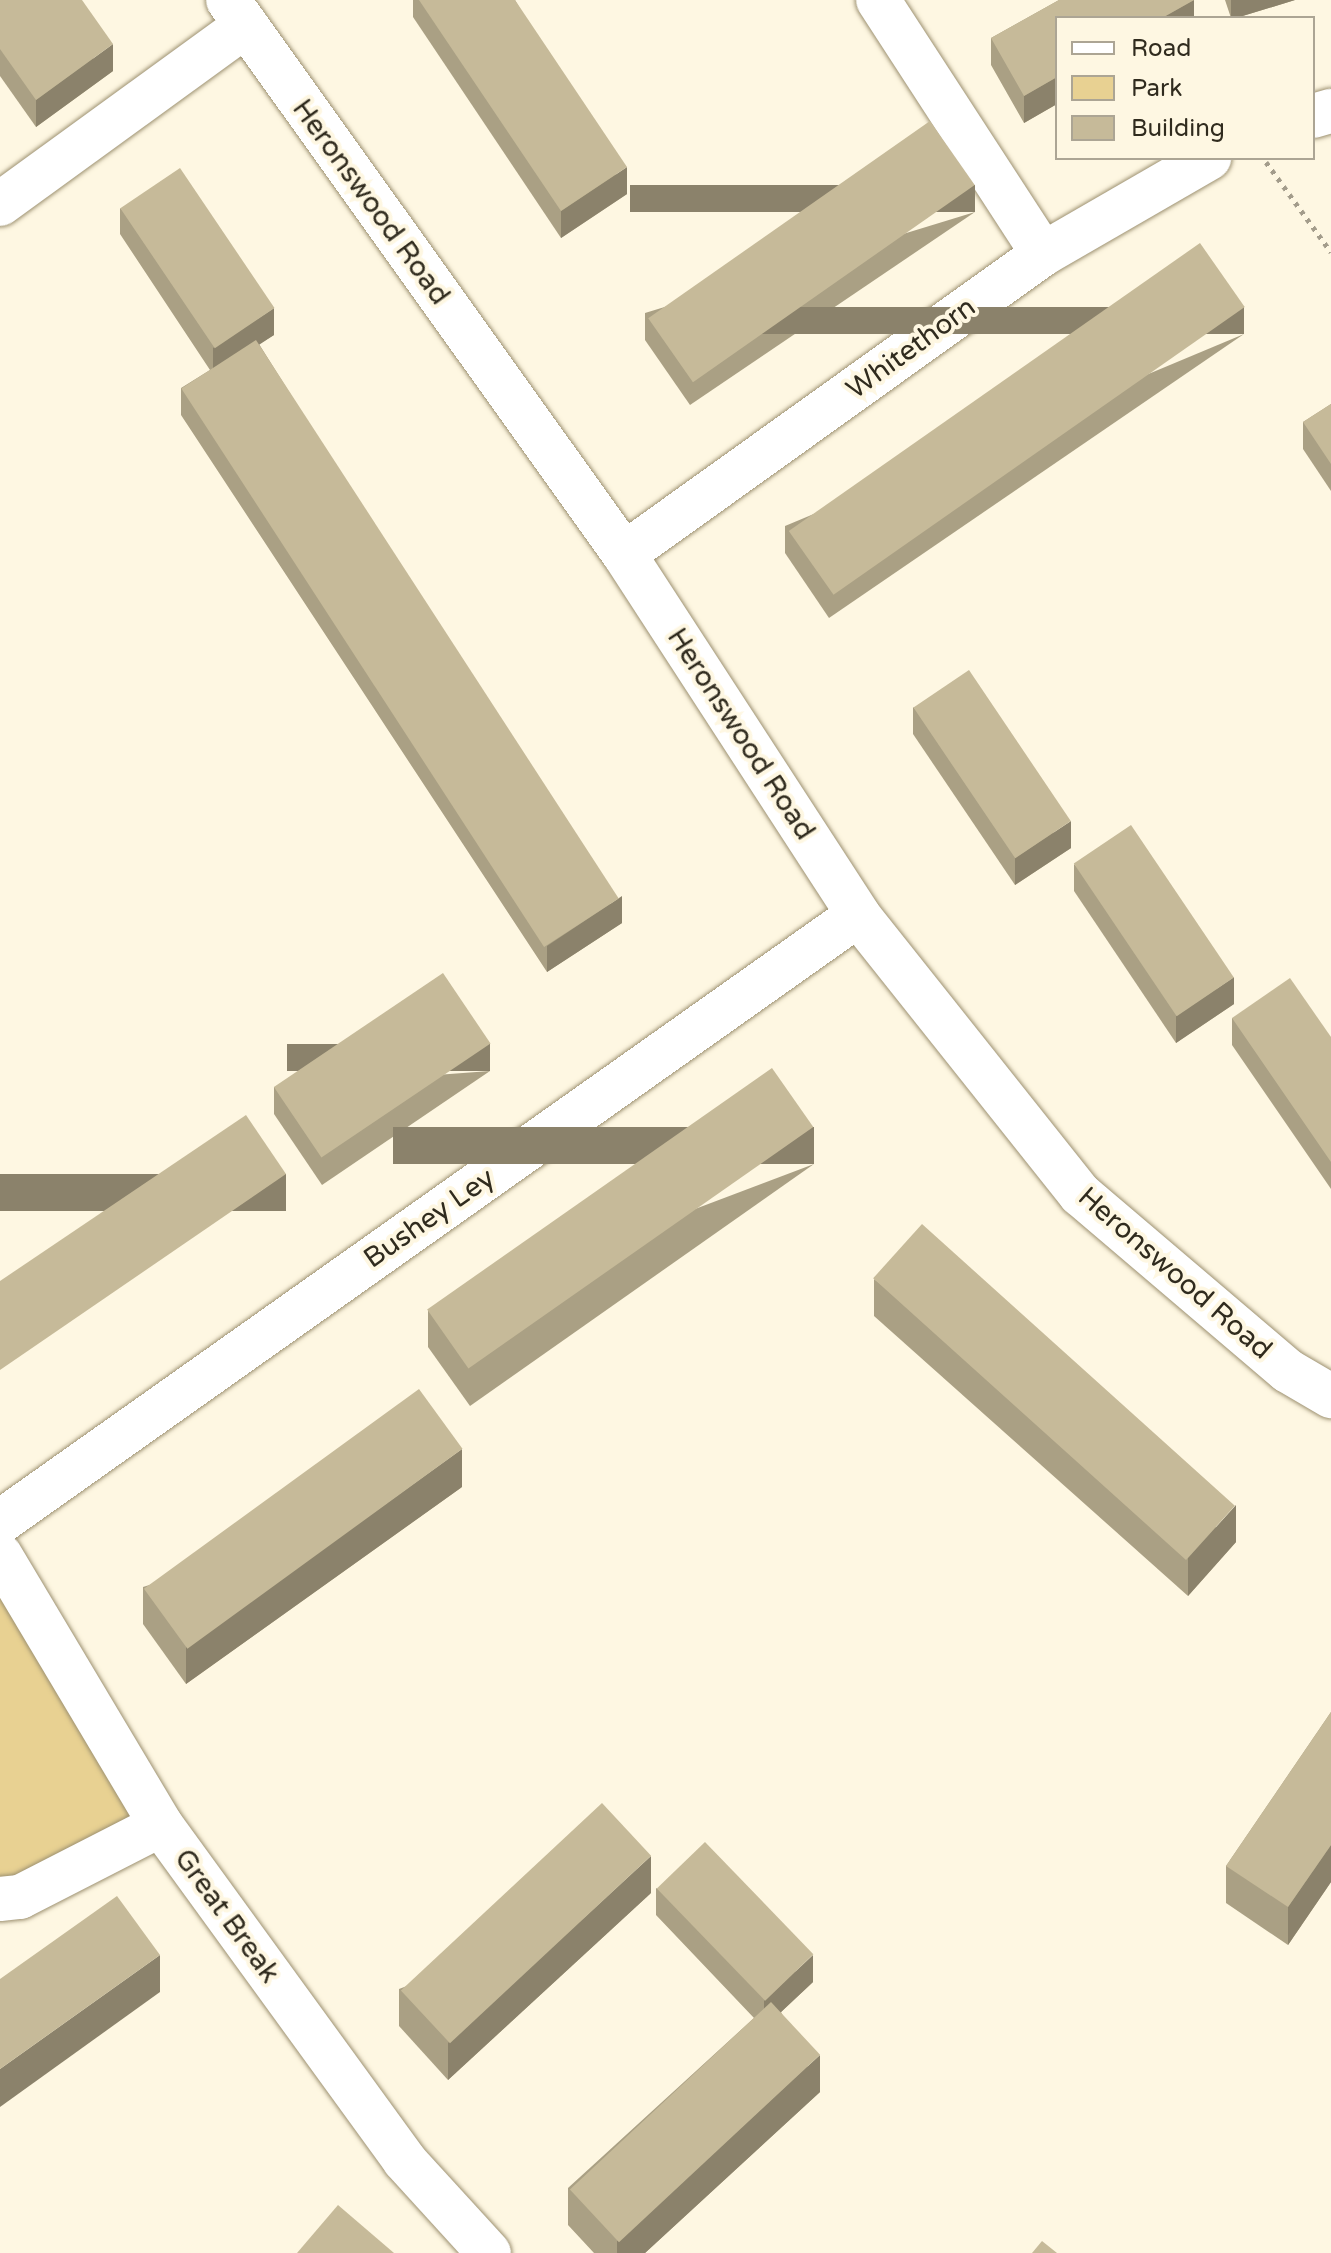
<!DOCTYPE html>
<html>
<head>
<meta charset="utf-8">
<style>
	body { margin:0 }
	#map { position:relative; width:1331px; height:2253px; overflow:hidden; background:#fef7e2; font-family:"Varela Round",sans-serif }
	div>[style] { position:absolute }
	.green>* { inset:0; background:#e8d192 }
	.path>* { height:5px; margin-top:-2.5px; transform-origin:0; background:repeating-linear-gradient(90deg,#a39c8b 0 4px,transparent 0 10px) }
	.roads { filter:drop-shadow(0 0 2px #9d9171) drop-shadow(0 0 2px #9d9171) }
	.minor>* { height:44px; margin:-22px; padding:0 22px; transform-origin:22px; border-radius:22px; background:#fff }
	.wall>* { inset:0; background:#aaa084 }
	.shaded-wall>* { inset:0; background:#8b826b; transform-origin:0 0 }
	.building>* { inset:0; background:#c6ba99; transform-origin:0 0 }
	span { translate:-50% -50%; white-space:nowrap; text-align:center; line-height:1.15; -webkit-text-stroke:8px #fef7e2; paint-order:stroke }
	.street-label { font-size:28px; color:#302b1e }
	.legend { position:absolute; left:1055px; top:16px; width:260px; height:144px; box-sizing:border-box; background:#fef7e2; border:2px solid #aca594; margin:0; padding:10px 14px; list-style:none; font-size:24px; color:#302b1e }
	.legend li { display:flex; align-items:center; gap:16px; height:40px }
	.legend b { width:40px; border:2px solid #aca594 }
</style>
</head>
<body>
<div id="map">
	<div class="green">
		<div style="clip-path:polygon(0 1555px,161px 1825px,0 1899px)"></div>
	</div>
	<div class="path">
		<div style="left:1266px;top:162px;width:111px;rotate:54.2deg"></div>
	</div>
	<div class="roads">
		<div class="minor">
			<div style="left:228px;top:0;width:681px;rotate:54.44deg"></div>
			<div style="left:624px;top:554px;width:430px;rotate:57deg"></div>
			<div style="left:858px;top:915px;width:357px;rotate:51.5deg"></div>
			<div style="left:1080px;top:1194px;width:273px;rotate:40.4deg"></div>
			<div style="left:1288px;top:1371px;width:50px;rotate:30.2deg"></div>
			<div style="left:878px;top:0;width:303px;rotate:57deg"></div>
			<div style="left:1313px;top:116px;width:19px;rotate:-16deg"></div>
			<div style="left:0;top:204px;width:304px;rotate:-36deg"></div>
			<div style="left:624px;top:554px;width:515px;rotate:-35.6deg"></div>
			<div style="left:1043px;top:254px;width:192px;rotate:-30deg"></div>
			<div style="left:0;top:1522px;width:1051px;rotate:-35.28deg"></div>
			<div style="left:0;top:1555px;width:314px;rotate:59.2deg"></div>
			<div style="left:161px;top:1825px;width:414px;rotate:54deg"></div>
			<div style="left:404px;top:2160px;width:126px;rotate:47.6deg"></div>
			<div style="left:0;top:1899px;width:20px;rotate:-6deg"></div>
			<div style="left:20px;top:1897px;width:158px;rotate:-27.1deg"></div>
		</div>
	</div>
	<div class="wall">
		<div style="clip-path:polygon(0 0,113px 71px,36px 127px,0 76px)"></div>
		<div style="clip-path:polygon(413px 0,515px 0,627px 194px,561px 238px,413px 17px)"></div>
		<div style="clip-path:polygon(1059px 0,1194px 0,1194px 18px,1057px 18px,1057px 104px,1024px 123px,991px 65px,991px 38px)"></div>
		<div style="clip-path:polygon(1225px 0,1295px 0,1236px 18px,1231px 18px)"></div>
		<div style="clip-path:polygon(120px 208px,274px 335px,259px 344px,622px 923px,547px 972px,181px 415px,181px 388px,210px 370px,120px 234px)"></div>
		<div style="clip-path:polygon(975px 212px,690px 405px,645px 340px,645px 313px)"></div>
		<div style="clip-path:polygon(1244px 334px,829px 618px,785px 553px,785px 526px)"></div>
		<div style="clip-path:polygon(1331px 404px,1331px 491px,1303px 449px,1303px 422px)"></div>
		<div style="clip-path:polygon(913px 707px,1071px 848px,1015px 885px,913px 734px)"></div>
		<div style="clip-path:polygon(1074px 864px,1234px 1004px,1176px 1043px,1074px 891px)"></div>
		<div style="clip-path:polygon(1232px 1018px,1331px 1037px,1331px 1189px,1232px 1045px)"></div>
		<div style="clip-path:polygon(490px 1071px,322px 1185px,274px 1114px,274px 1087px)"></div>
		<div style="clip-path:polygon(814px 1164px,470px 1406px,428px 1347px,428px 1310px)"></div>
		<div style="clip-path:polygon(874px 1279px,1236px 1542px,1188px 1596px,874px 1316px)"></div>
		<div style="clip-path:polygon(462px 1487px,186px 1684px,143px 1624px,143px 1587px)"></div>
		<div style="clip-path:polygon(1331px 1712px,1331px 1882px,1288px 1945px,1226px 1903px,1226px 1866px)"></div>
		<div style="clip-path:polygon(656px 1888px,813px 1982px,781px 2012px,820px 2092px,645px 2253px,594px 2253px,568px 2225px,568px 2188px,754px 2018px,656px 1915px)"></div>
		<div style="clip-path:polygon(651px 1893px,448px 2080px,399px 2026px,399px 1989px)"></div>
	</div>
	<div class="shaded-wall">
		<div style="clip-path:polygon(1194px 0,1194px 18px,1162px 18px)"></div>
		<div style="clip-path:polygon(1231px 0,1295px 0,1236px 18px,1231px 18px)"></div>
		<div style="clip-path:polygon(113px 44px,113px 71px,36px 127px,36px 100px)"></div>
		<div style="clip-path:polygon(1057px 77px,1057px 104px,1024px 123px,1024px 96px)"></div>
		<div style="clip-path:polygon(627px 167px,627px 194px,561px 238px,561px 211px)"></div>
		<div style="left:975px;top:185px;width:27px;height:345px;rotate:90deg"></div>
		<div style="left:1244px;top:307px;width:27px;height:503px;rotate:90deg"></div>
		<div style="clip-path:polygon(274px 308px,274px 335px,213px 375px,213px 348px)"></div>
		<div style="clip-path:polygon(1071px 821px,1071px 848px,1015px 885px,1015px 858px)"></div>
		<div style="clip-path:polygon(622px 896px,622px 923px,547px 972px,547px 946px)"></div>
		<div style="clip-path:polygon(1234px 977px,1234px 1004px,1176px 1043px,1176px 1016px)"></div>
		<div style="left:490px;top:1044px;width:27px;height:203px;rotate:90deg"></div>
		<div style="left:814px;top:1127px;width:37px;height:421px;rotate:90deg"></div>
		<div style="left:286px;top:1174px;width:37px;height:347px;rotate:90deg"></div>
		<div style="clip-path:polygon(462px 1449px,462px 1487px,186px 1684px,186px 1647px)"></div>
		<div style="clip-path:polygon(1236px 1505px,1236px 1542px,1188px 1596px,1188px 1558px)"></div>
		<div style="clip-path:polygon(1331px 1845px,1331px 1882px,1288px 1945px,1288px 1907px)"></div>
		<div style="clip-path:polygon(651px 1856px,651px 1893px,448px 2080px,448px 2043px)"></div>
		<div style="clip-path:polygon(160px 1955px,160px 1992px,0 2107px,0 2069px)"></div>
		<div style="clip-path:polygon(813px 1955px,813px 1982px,764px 2028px,764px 2001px)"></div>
		<div style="clip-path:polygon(820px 2055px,820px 2092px,645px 2253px,617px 2253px,617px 2241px)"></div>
	</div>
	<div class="building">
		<div style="clip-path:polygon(0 0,82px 0,113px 44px,36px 100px,0 49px)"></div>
		<div style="clip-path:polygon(419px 0,515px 0,627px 167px,561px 211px)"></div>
		<div style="clip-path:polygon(1059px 0,1194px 0,1162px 18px,1057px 18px,1057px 77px,1024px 96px,991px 38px)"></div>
		<div style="left:930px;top:121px;width:78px;height:344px;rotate:55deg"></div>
		<div style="left:180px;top:168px;width:169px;height:72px;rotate:56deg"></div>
		<div style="left:1200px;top:243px;width:78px;height:502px;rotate:55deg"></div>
		<div style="left:256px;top:340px;width:666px;height:89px;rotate:57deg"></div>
		<div style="clip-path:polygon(1331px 404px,1331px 464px,1303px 422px)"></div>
		<div style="left:969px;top:670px;width:182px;height:67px;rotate:56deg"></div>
		<div style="left:1131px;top:825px;width:184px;height:69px;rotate:56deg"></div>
		<div style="left:443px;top:973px;width:85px;height:204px;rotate:56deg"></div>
		<div style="clip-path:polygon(1290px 978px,1331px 1037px,1331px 1162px,1232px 1018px)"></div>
		<div style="left:772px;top:1068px;width:72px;height:421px;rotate:55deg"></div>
		<div style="clip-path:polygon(246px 1115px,286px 1174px,0 1370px,0 1281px)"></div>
		<div style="left:922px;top:1224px;width:421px;height:73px;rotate:42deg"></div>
		<div style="left:419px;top:1389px;width:74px;height:340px;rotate:54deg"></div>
		<div style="clip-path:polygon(1331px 1712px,1331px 1845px,1288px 1907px,1226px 1866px)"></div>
		<div style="left:602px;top:1803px;width:72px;height:275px;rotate:47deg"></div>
		<div style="left:705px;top:1842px;width:156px;height:67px;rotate:46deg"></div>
		<div style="clip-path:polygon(117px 1896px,160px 1955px,0 2069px,0 1979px)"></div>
		<div style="left:771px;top:2002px;width:72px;height:275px;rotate:47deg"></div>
		<div style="clip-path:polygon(338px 2205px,394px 2253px,297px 2253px)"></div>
		<div style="clip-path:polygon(1042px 2241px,1057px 2253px,1032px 2253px)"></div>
	</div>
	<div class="street-label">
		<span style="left:371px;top:202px;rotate:54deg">Heronswood Road</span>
		<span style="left:911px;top:348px;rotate:-36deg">Whitethorn</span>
		<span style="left:741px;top:734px;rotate:57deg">Heronswood Road</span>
		<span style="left:429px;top:1218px;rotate:-35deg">Bushey Ley</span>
		<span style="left:1175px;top:1273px;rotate:41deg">Heronswood Road</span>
		<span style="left:227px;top:1916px;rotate:54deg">Great Break</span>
	</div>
	<ul class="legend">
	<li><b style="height:10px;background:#fff"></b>Road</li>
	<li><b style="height:22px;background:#e8d192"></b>Park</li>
	<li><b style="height:22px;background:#c6ba99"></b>Building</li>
	</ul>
</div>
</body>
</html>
